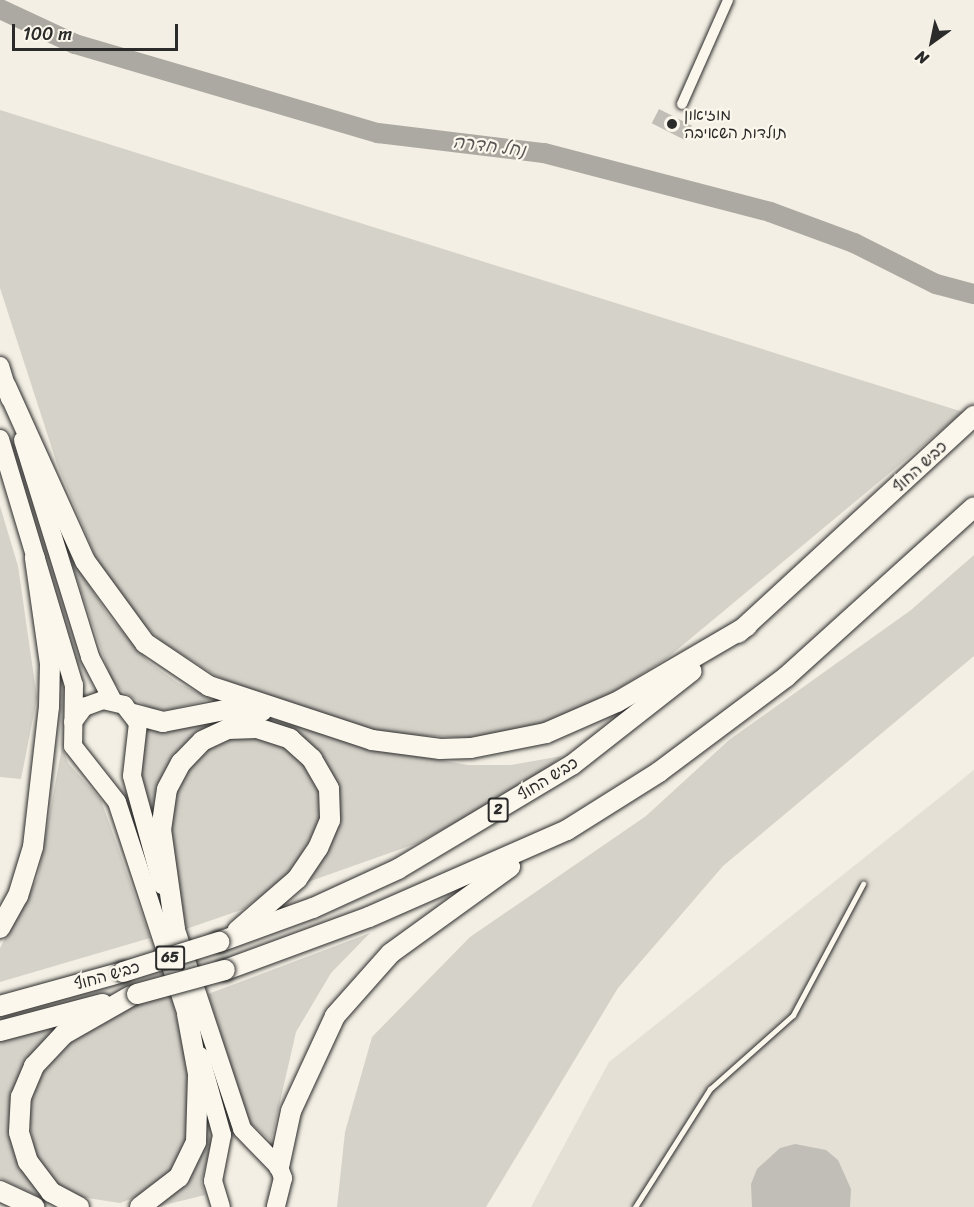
<!DOCTYPE html>
<html>
<head>
<meta charset="utf-8">
<style>
	body { margin:0 }
	#map { position:relative; width:974px; height:1207px; overflow:hidden; background:#f3efe4; font-family:Sriracha,"Playpen Sans Hebrew",sans-serif }
	div>[style] { position:absolute }
	.built>* { inset:0; background:#e4e0d6 }
	.green>* { inset:0; background:#d5d2c9 }
	.river>* { height:20px; margin:-10px; padding:0 10px; transform-origin:10px; border-radius:10px; background:#aca9a2 }
	.building>* { inset:0; background:#c0beb6; transform-origin:0 0 }
	.roads { filter:drop-shadow(0 0 2px #2b2b2b) drop-shadow(0 0 2px #2b2b2b) }
	.service>* { height:5px; margin:-2.5px; padding:0 2.5px; transform-origin:2.5px; border-radius:2.5px; background:#fbf7ec }
	.minor>* { height:10px; margin:-5px; padding:0 5px; transform-origin:5px; border-radius:5px; background:#fbf7ec }
	.trunk>* { height:18px; margin:-9px; padding:0 9px; transform-origin:9px; border-radius:9px; background:#fbf7ec }
	.motorway>* { height:20px; margin:-10px; padding:0 10px; transform-origin:10px; border-radius:10px; background:#fbf7ec }
	.bridges { filter:drop-shadow(0 0 2px #2b2b2b) drop-shadow(0 0 2px #2b2b2b) }
	.motorway-bridge>* { height:20px; margin:-10px; padding:0 10px; transform-origin:10px; border-radius:10px; background:#fbf7ec }
	.dots>* { width:16px; height:16px; translate:-50% -50%; box-sizing:border-box; border:3px solid #fbf7ec; border-radius:50% }
	span { translate:-50% -50%; white-space:nowrap; text-align:center; line-height:1.15; -webkit-text-stroke:4.5px #fbf7ec; paint-order:stroke }
	.shield-label span { padding:2px 4px; background:#fbf7ec; border:2px solid; border-radius:4px; -webkit-text-stroke-width:0 }
	.shield-label { font-size:15px; color:#2b2b2b; font-weight:700 }
	.poi-label { font-size:16px; color:#2b2b2b }
	.left { translate:0 -50%; text-align:left }
	.street-label { font-size:16px; color:#2b2b2b }
	.water-label { font-size:18px; color:#585755; font-style:italic }
	.north { position:absolute; left:902px; top:12px; width:60px; height:60px; -webkit-text-stroke:4px #fbf7ec; paint-order:stroke; rotate:213deg; font-size:16px; font-weight:700; line-height:24px; text-align:center; color:#2b2b2b }
	.north::after { content:''; display:block; margin:auto; width:21px; height:27px; background:#2b2b2b; clip-path:polygon(50% 0,100% 100%,50% 72%,0 100%) }
	.scale { position:absolute; left:12px; top:24px; width:166px; height:27px; box-sizing:border-box; border:3px solid #2b2b2b; border-top:0; padding-left:8px; font-size:18px; line-height:21px; white-space:nowrap; color:#2b2b2b; -webkit-text-stroke:4px #fbf7ec; paint-order:stroke }
</style>
</head>
<body>
<div id="map">
	<div class="built">
		<div style="clip-path:polygon(974px 770px,974px 1207px,531px 1207px,609px 1062px)"></div>
	</div>
	<div class="green">
		<div style="clip-path:polygon(0 110px,963px 412px,666px 659px,610px 694px,545px 726px,476px 738px,388px 734px,301px 710px,218px 677px,161px 641px,119px 602px,105px 579px,57px 464px,0 288px)"></div>
		<div style="clip-path:polygon(0 506px,18px 566px,37px 698px,21px 779px,0 777px)"></div>
		<div style="clip-path:polygon(68px 552px,108px 615px,149px 662px,178px 683px,212px 699px,168px 710px,151px 709px,122px 691px,111px 679px)"></div>
		<div style="clip-path:polygon(974px 555px,974px 656px,723px 866px,618px 988px,486px 1207px,337px 1207px,345px 1132px,372px 1037px,470px 937px,646px 816px,729px 740px,911px 610px)"></div>
		<div style="clip-path:polygon(208px 718px,268px 718px,383px 750px,468px 765px,511px 765px,562px 756px,534px 780px,418px 843px,302px 884px,336px 788px,329px 769px,307px 744px,212px 727px,154px 830px,138px 766px,144px 727px)"></div>
		<div style="clip-path:polygon(256px 736px,286px 746px,306px 764px,321px 791px,322px 818px,291px 874px,244px 909px,186px 929px,169px 830px,171px 804px,180px 779px,207px 748px,229px 737px)"></div>
		<div style="clip-path:polygon(62px 747px,68px 763px,101px 800px,150px 938px,0 982px,0 948px,38px 877px)"></div>
		<div style="clip-path:polygon(370px 933px,331px 973px,296px 1032px,271px 1141px,249px 1122px,208px 994px)"></div>
		<div style="clip-path:polygon(171px 993px,189px 1075px,187px 1139px,171px 1171px,147px 1193px,120px 1203px,81px 1197px,57px 1184px,36px 1158px,28px 1114px,35px 1087px,42px 1072px,80px 1033px,112px 1014px)"></div>
		<div style="clip-path:polygon(76px 1018px,11px 1112px,59px 1206px,0 1178px,0 1038px)"></div>
		<div style="clip-path:polygon(206px 1128px,212px 1143px,201px 1182px,205px 1195px,156px 1207px,186px 1181px)"></div>
	</div>
	<div class="river">
		<div style="left:0;top:9px;width:83px;rotate:25deg"></div>
		<div style="left:75px;top:44px;width:316px;rotate:16.4deg"></div>
		<div style="left:378px;top:133px;width:167px;rotate:6.9deg"></div>
		<div style="left:544px;top:153px;width:234px;rotate:14.6deg"></div>
		<div style="left:770px;top:212px;width:90px;rotate:20.3deg"></div>
		<div style="left:854px;top:243px;width:92px;rotate:26.6deg"></div>
		<div style="left:936px;top:284px;width:39px;rotate:15deg"></div>
	</div>
	<div class="building">
		<div style="left:659px;top:109px;width:37px;height:16px;rotate:27deg"></div>
		<div style="clip-path:polygon(795px 1144px,826px 1150px,838px 1160px,851px 1189px,850px 1207px,752px 1207px,751px 1184px,757px 1169px,780px 1148px)"></div>
	</div>
	<div class="roads">
		<div class="service">
			<div style="left:635px;top:1207px;width:140px;rotate:-57.6deg"></div>
			<div style="left:710px;top:1089px;width:111px;rotate:-41.7deg"></div>
			<div style="left:793px;top:1015px;width:149px;rotate:-61.9deg"></div>
		</div>
		<div class="minor">
			<div style="left:682px;top:104px;width:114px;rotate:-66.1deg"></div>
		</div>
		<div class="trunk">
			<div style="left:0;top:366px;width:34px;rotate:73deg"></div>
			<div style="left:0;top:439px;width:257px;rotate:73.3deg"></div>
			<div style="left:74px;top:685px;width:61px;rotate:90.9deg"></div>
			<div style="left:73px;top:746px;width:71px;rotate:51.8deg"></div>
			<div style="left:117px;top:802px;width:237px;rotate:71.8deg"></div>
			<div style="left:23px;top:440px;width:227px;rotate:72.8deg"></div>
			<div style="left:90px;top:657px;width:50px;rotate:62.4deg"></div>
			<div style="left:73px;top:722px;width:19px;rotate:-54deg"></div>
			<div style="left:84px;top:707px;width:20px;rotate:-20deg"></div>
			<div style="left:103px;top:700px;width:22px;rotate:13deg"></div>
			<div style="left:124px;top:705px;width:23px;rotate:52deg"></div>
			<div style="left:138px;top:723px;width:53px;rotate:96.5deg"></div>
			<div style="left:132px;top:776px;width:113px;rotate:74.6deg"></div>
			<div style="left:171px;top:915px;width:225px;rotate:71.6deg"></div>
			<div style="left:242px;top:1129px;width:53px;rotate:45.8deg"></div>
			<div style="left:279px;top:1167px;width:12px;rotate:70deg"></div>
			<div style="left:283px;top:1178px;width:30px;rotate:104deg"></div>
			<div style="left:200px;top:1056px;width:82px;rotate:74.4deg"></div>
			<div style="left:222px;top:1135px;width:47px;rotate:101.1deg"></div>
			<div style="left:213px;top:1181px;width:27px;rotate:73deg"></div>
		</div>
		<div class="motorway">
			<div style="left:6px;top:386px;width:192px;rotate:65.7deg"></div>
			<div style="left:85px;top:561px;width:102px;rotate:53.8deg"></div>
			<div style="left:145px;top:643px;width:77px;rotate:33.9deg"></div>
			<div style="left:209px;top:686px;width:172px;rotate:18.3deg"></div>
			<div style="left:372px;top:740px;width:69px;rotate:7.5deg"></div>
			<div style="left:440px;top:749px;width:31px;rotate:-2deg"></div>
			<div style="left:471px;top:748px;width:76px;rotate:-11.3deg"></div>
			<div style="left:546px;top:733px;width:77px;rotate:-23.6deg"></div>
			<div style="left:617px;top:702px;width:151px;rotate:-30.3deg"></div>
			<div style="left:738px;top:633px;width:321px;rotate:-42.6deg"></div>
			<div style="left:133px;top:714px;width:31px;rotate:15deg"></div>
			<div style="left:163px;top:722px;width:68px;rotate:-11deg"></div>
			<div style="left:230px;top:709px;width:32px;rotate:4deg"></div>
			<div style="left:0;top:928px;width:37px;rotate:-61deg"></div>
			<div style="left:18px;top:896px;width:51px;rotate:-73deg"></div>
			<div style="left:33px;top:847px;width:141px;rotate:-83.5deg"></div>
			<div style="left:49px;top:707px;width:43px;rotate:-88.7deg"></div>
			<div style="left:50px;top:664px;width:107px;rotate:-98.1deg"></div>
			<div style="left:175px;top:929px;width:100px;rotate:-98deg"></div>
			<div style="left:161px;top:830px;width:41px;rotate:-81.7deg"></div>
			<div style="left:167px;top:789px;width:30px;rotate:-62deg"></div>
			<div style="left:181px;top:763px;width:30px;rotate:-46deg"></div>
			<div style="left:202px;top:741px;width:29px;rotate:-25deg"></div>
			<div style="left:228px;top:729px;width:29px;rotate:-2deg"></div>
			<div style="left:257px;top:728px;width:35px;rotate:18deg"></div>
			<div style="left:290px;top:739px;width:30px;rotate:42deg"></div>
			<div style="left:312px;top:759px;width:34px;rotate:60deg"></div>
			<div style="left:329px;top:789px;width:31px;rotate:88deg"></div>
			<div style="left:330px;top:820px;width:30px;rotate:113deg"></div>
			<div style="left:318px;top:848px;width:37px;rotate:124deg"></div>
			<div style="left:297px;top:879px;width:79px;rotate:139.1deg"></div>
			<div style="left:219px;top:942px;width:100px;rotate:-19.9deg"></div>
			<div style="left:313px;top:908px;width:94px;rotate:-24.6deg"></div>
			<div style="left:398px;top:869px;width:203px;rotate:-30.9deg"></div>
			<div style="left:572px;top:765px;width:152px;rotate:-38.1deg"></div>
			<div style="left:225px;top:970px;width:153px;rotate:-20.2deg"></div>
			<div style="left:369px;top:917px;width:216px;rotate:-23.7deg"></div>
			<div style="left:567px;top:830px;width:109px;rotate:-32.2deg"></div>
			<div style="left:659px;top:772px;width:159px;rotate:-36.8deg"></div>
			<div style="left:786px;top:677px;width:253px;rotate:-42.1deg"></div>
			<div style="left:0;top:1006px;width:128px;rotate:-15.5deg"></div>
			<div style="left:0;top:1031px;width:106px;rotate:-14.8deg"></div>
			<div style="left:279px;top:1167px;width:57px;rotate:-77.9deg"></div>
			<div style="left:291px;top:1111px;width:105px;rotate:-65.1deg"></div>
			<div style="left:335px;top:1016px;width:84px;rotate:-48.4deg"></div>
			<div style="left:391px;top:953px;width:147px;rotate:-35.9deg"></div>
			<div style="left:0;top:1191px;width:38px;rotate:25deg"></div>
			<div style="left:79px;top:1207px;width:32px;rotate:-152deg"></div>
			<div style="left:51px;top:1192px;width:38px;rotate:-127deg"></div>
			<div style="left:28px;top:1162px;width:31px;rotate:-107deg"></div>
			<div style="left:19px;top:1132px;width:35px;rotate:-87deg"></div>
			<div style="left:21px;top:1097px;width:34px;rotate:-67deg"></div>
			<div style="left:34px;top:1066px;width:44px;rotate:-46.8deg"></div>
			<div style="left:64px;top:1034px;width:77px;rotate:-29.6deg"></div>
			<div style="left:140px;top:1207px;width:49px;rotate:-37.6deg"></div>
			<div style="left:179px;top:1177px;width:39px;rotate:-64deg"></div>
			<div style="left:196px;top:1142px;width:68px;rotate:-88.3deg"></div>
			<div style="left:198px;top:1074px;width:61px;rotate:-100.4deg"></div>
		</div>
	</div>
	<div class="bridges">
		<div class="motorway-bridge">
			<div style="left:123px;top:972px;width:101px;rotate:-17.4deg"></div>
			<div style="left:137px;top:994px;width:91px;rotate:-15.3deg"></div>
		</div>
	</div>
	<div class="dots">
		<div style="left:672px;top:124px;background:#2b2b2b"></div>
	</div>
	<div class="shield-label">
		<span style="left:498px;top:810px">2</span>
		<span style="left:170px;top:958px">65</span>
	</div>
	<div class="poi-label">
		<span class="left" style="left:684px;top:124px">מוזיאון<br>תולדות השאיבה</span>
	</div>
	<div class="street-label">
		<span style="left:920px;top:467px;rotate:-43deg">כביש החוף</span>
		<span style="left:548px;top:779px;rotate:-32deg">כביש החוף</span>
		<span style="left:107px;top:976px;rotate:-16deg">כביש החוף</span>
	</div>
	<div class="water-label">
		<span style="left:489px;top:146px;rotate:7deg">נחל חדרה</span>
	</div>
	<div class="north">N</div>
	<div class="scale">100 m</div>
</div>
</body>
</html>
